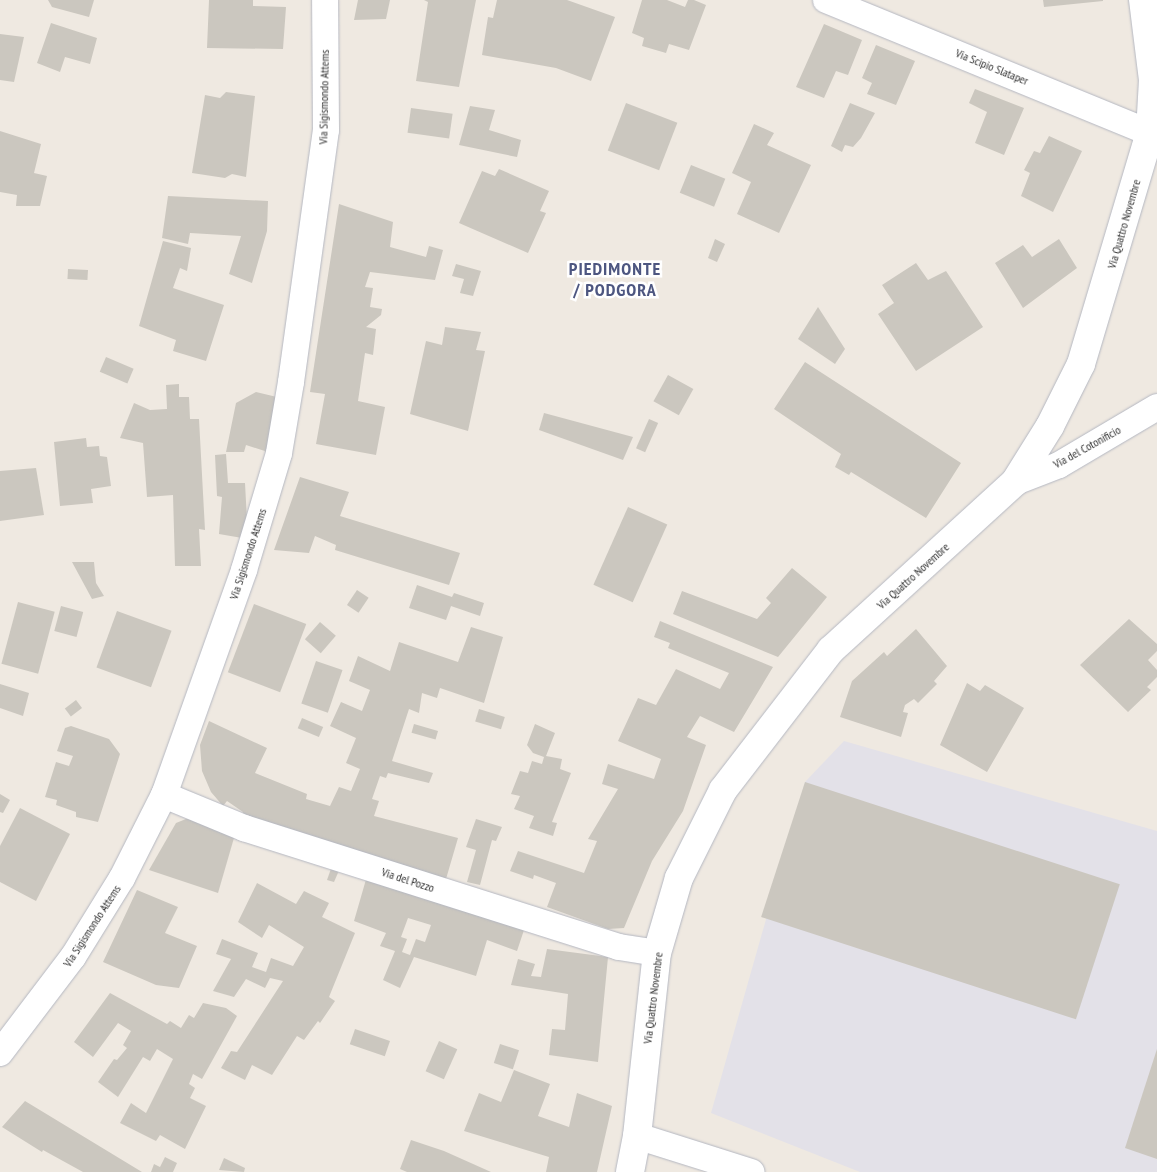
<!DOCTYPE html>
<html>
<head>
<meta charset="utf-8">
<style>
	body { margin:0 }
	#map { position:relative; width:1157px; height:1172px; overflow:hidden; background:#efe9e1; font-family:"PT Sans Narrow",sans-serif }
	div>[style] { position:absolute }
	.industrial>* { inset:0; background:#e3e1e8 }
	.building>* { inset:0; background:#cbc7bf; transform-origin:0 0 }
	.roads { filter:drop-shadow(0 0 1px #b4b7c1) drop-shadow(0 0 1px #b4b7c1) }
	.minor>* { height:26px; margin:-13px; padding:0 13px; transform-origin:13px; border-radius:13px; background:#fff }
	.secondary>* { height:28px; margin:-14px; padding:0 14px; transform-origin:14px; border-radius:14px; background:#fff }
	span { translate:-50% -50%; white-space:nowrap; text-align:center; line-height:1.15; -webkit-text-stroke:5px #fff; paint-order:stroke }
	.street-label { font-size:12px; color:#2e2e2e }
	.district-label { font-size:18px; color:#4d5680; font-weight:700; letter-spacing:1px }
</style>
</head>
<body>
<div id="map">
	<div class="industrial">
		<div style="clip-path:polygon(844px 741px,1157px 831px,1157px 1172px,860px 1172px,711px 1113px,805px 782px)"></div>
	</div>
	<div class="building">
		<div style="clip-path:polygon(48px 0,94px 0,89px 17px,52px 7px)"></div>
		<div style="clip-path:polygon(209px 0,253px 0,253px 6px,286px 7px,283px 49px,207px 48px)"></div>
		<div style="clip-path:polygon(358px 0,390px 0,386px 19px,354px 20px)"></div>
		<div style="clip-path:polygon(424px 0,476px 0,459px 87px,416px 81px,428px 2px)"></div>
		<div style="clip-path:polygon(497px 0,567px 0,615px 17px,591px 81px,556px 68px,482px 55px,488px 17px,493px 18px)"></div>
		<div style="clip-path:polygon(642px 0,667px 0,685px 7px,688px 0,694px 0,706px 5px,689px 50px,669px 44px,666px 53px,642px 46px,644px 38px,632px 33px)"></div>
		<div style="clip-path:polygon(1043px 0,1103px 0,1103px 1px,1044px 7px)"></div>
		<div style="clip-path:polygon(51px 23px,97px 38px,90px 64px,65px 57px,60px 72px,37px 63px)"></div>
		<div style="clip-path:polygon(824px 24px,862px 40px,848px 75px,836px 71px,824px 98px,796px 87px)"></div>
		<div style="clip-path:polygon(0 34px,24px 37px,14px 82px,0 80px)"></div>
		<div style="clip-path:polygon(876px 45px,915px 61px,896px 105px,867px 94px,872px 83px,862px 78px)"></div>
		<div style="clip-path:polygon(975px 89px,1024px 108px,1004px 155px,975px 143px,987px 112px,969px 103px)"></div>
		<div style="clip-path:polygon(226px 92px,255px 96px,246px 177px,232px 174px,225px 178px,192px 173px,205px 95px,220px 98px)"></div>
		<div style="left:626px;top:103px;width:55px;height:51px;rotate:21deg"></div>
		<div style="clip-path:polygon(850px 103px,875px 113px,861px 138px,853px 147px,845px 145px,842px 152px,831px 146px)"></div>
		<div style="clip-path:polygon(470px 106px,495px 110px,489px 130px,521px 140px,517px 157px,459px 145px)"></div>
		<div style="left:411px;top:108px;width:42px;height:25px;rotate:8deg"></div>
		<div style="clip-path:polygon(754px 124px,774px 133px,767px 145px,811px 165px,779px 233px,737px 214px,751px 182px,732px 173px)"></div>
		<div style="clip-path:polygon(0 131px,41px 144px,34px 173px,47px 176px,40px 206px,16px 206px,17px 195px,0 192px)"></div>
		<div style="clip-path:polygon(1049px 136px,1082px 151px,1053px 212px,1021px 196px,1030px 173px,1024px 170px,1034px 151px,1040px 153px)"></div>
		<div style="left:691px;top:165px;width:37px;height:30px;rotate:22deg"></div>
		<div style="clip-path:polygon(499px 169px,549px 191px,540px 211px,546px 213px,528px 253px,459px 223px,482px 171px,495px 176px)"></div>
		<div style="clip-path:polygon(168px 196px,268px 201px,267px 231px,252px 283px,229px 274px,241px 236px,190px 233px,188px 244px,162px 238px)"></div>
		<div style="clip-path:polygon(339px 204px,393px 222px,390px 247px,426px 257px,429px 246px,443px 250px,435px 280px,370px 272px,365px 287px,373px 288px,370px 307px,382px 309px,381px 315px,366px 327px,376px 329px,373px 355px,365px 353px,358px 401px,385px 407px,376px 455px,316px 444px,325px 394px,310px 392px)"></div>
		<div style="clip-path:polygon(715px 239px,725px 244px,717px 262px,708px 258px)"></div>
		<div style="clip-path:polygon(1059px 239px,1077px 268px,1023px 308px,995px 263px,1023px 245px,1032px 257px)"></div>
		<div style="clip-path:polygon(163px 241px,191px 248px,187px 271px,180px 268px,173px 288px,224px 305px,206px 361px,173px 351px,176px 340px,139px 326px)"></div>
		<div style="clip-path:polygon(916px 263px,928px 280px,946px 271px,983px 327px,916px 371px,878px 314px,894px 303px,882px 285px)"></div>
		<div style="clip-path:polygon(456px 264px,481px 271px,473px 296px,460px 293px,464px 279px,452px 276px)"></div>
		<div style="left:68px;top:269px;width:20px;height:10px;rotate:3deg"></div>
		<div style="clip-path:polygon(818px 307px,845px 349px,835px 364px,798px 339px)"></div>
		<div style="clip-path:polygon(445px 327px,481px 332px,476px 350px,485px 351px,468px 431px,410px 414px,426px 341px,442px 345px)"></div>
		<div style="left:106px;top:357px;width:30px;height:16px;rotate:23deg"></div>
		<div style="clip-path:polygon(805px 362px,961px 463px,926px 518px,851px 472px,849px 475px,835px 467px,841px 454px,774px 409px)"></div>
		<div style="left:668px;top:375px;width:29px;height:30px;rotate:29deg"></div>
		<div style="clip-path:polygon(179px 384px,179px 397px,189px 397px,190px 419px,199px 419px,205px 530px,199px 529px,201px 566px,175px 566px,173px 495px,147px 497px,143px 443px,120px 438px,134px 403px,150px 410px,167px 409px,166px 385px)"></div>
		<div style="clip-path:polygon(256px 392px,281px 398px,271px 453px,246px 445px,244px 452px,226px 452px,236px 403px)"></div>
		<div style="clip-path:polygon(544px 413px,633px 437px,623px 460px,539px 430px)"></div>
		<div style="left:649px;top:419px;width:10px;height:32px;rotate:24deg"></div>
		<div style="clip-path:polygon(86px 438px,87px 447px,99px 446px,100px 456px,107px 457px,111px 486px,91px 489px,93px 503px,60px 506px,54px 442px)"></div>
		<div style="clip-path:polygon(226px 454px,228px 483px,245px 483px,248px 539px,219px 534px,222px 497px,217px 496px,215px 455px)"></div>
		<div style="clip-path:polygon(36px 468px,44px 515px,0 521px,0 471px)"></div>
		<div style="clip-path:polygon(300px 477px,349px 492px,340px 516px,460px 553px,449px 585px,335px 550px,336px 545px,315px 536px,309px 553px,274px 550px)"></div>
		<div style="left:628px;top:507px;width:43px;height:85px;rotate:24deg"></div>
		<div style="clip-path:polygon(72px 562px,94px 562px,96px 583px,104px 596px,92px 599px)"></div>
		<div style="clip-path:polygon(792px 568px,827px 597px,778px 657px,673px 614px,682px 591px,757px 619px,771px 603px,766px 598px)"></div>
		<div style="clip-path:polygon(417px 585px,452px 597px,454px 593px,484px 603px,480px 616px,451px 606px,446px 620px,409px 608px)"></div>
		<div style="left:357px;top:590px;width:14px;height:18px;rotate:34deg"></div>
		<div style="left:18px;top:602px;width:38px;height:64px;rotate:15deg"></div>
		<div style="left:254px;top:604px;width:56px;height:73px;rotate:21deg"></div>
		<div style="left:61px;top:606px;width:23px;height:26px;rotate:15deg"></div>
		<div style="left:117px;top:611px;width:58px;height:60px;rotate:20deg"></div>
		<div style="clip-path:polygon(1129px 619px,1157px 644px,1157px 651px,1148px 660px,1157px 670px,1157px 677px,1147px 687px,1151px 690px,1128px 712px,1080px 665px)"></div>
		<div style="clip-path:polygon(660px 621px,773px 667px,734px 732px,700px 716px,687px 737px,706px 745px,683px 811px,652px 861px,624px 928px,608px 929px,547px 907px,556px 883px,534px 875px,533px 879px,510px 871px,518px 851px,584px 873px,597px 841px,588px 839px,618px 789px,602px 784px,608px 764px,654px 779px,661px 759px,618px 741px,638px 698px,656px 705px,676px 669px,720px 689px,729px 673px,668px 648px,670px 643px,654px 637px)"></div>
		<div style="left:320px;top:622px;width:21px;height:23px;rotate:41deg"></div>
		<div style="clip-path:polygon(471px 627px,503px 637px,484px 703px,440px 688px,437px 698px,422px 693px,419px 713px,409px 709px,392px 761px,433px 773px,429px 783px,388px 773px,386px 778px,380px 776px,372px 799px,379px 801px,374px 816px,458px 838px,446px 879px,242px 817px,243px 812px,227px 801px,223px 806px,211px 792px,202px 771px,200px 745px,209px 721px,267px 748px,255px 773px,307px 794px,306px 799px,330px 806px,339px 787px,351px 791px,360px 769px,346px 763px,356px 738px,330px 726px,341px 702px,362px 711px,370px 690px,349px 681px,358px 656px,390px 671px,399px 642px,458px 662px)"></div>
		<div style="clip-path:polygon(916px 629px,947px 666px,934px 681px,937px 684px,918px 703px,914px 699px,905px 705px,903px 712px,908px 713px,901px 737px,840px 717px,852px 681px,884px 652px,887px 656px)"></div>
		<div style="left:316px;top:661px;width:28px;height:45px;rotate:19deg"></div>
		<div style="clip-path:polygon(967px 683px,980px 691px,985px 685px,1024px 708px,987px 772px,940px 745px)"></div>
		<div style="clip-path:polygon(0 684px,29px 693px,23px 716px,0 708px)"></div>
		<div style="left:76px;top:700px;width:10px;height:14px;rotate:53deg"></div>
		<div style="left:479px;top:709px;width:27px;height:13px;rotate:17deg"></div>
		<div style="left:302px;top:718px;width:23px;height:11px;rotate:23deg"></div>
		<div style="left:414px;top:724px;width:25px;height:9px;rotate:16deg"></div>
		<div style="clip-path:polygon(535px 724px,555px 733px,546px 756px,562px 759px,560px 769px,571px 773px,552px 822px,557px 823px,553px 836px,529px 828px,534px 816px,514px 809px,520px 796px,511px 794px,520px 771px,528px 773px,532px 761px,542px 764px,544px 757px,533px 753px,527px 745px)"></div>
		<div style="clip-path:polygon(71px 726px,109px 739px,120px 754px,98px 822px,76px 817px,76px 812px,56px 805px,57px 800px,45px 797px,56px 762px,69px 766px,73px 756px,57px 751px,65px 728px)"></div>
		<div style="left:805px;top:782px;width:331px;height:142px;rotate:18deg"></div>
		<div style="clip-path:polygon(0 794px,10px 800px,3px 813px,0 812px)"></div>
		<div style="clip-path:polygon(20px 808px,70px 834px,36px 901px,0 882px,0 846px)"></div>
		<div style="clip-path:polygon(191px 817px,236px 831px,218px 893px,149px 870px,176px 823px)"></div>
		<div style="clip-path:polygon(476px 819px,502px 827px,496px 841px,492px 840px,480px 885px,467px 882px,476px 850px,466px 847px)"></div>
		<div style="clip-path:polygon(333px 863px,341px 866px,334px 882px,327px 880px)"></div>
		<div style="clip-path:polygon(evenodd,367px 876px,527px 921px,517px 951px,487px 940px,476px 976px,414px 957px,400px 988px,383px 980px,395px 951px,380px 946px,386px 933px,354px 921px,367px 876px,408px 918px,431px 925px,425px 942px,416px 939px,410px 955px,402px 952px,407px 939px,401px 937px,408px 918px)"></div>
		<div style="clip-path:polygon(257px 883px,296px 904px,304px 891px,329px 903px,322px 917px,355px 933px,329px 997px,335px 1001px,320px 1023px,318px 1021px,304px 1040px,297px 1036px,272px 1075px,252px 1065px,245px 1080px,221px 1068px,231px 1051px,237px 1052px,283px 981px,270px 978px,265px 988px,246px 979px,234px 997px,213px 991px,231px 959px,216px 954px,222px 939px,258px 953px,252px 967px,266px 972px,271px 958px,293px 966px,304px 947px,269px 925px,262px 938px,238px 922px)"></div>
		<div style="clip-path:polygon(137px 890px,178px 907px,165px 933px,197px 946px,179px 988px,156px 985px,103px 962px)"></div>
		<div style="clip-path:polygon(547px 949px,608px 957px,598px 1062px,549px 1055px,552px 1029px,565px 1030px,568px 994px,511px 985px,518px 959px,535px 964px,531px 976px,541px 977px)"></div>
		<div style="clip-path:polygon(110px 993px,167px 1024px,170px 1021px,181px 1028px,189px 1015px,194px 1018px,203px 1003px,226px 1008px,237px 1016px,202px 1079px,193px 1074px,189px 1084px,195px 1088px,190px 1098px,206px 1106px,185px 1149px,160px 1135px,156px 1141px,120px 1123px,131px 1103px,146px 1113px,173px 1059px,157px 1049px,150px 1061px,143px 1057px,118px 1097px,98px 1082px,114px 1059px,117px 1060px,127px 1048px,123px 1045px,131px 1031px,118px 1023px,93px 1057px,74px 1042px)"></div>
		<div style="left:355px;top:1029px;width:37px;height:16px;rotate:19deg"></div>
		<div style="left:439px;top:1041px;width:20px;height:33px;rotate:24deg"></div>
		<div style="left:500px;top:1044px;width:20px;height:20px;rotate:18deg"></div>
		<div style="clip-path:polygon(1157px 1049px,1157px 1159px,1125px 1148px)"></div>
		<div style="clip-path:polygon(514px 1070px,550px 1084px,538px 1116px,569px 1127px,577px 1093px,612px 1106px,597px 1172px,546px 1172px,549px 1157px,464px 1131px,479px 1093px,501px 1102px)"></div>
		<div style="clip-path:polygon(25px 1101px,142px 1172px,83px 1172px,43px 1150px,42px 1152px,2px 1127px)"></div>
		<div style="clip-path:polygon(411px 1140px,444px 1151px,491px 1172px,407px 1172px,400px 1169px)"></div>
		<div style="clip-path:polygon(165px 1157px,177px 1163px,173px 1172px,151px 1172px,154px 1164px,160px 1167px)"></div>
		<div style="clip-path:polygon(224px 1158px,245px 1168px,244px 1172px,219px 1170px)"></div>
	</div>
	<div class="roads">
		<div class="minor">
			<div style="left:826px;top:0;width:358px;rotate:22.3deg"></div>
			<div style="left:1015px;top:482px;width:47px;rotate:-21.1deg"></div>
			<div style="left:1059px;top:465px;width:114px;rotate:-30.6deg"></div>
			<div style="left:164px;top:795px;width:87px;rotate:22.4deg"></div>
			<div style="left:244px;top:828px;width:393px;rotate:17.6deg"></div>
			<div style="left:619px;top:947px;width:38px;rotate:9deg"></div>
			<div style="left:0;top:1053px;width:121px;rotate:-52.8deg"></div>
			<div style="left:73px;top:957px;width:93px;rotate:-58.2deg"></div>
			<div style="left:122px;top:878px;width:93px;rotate:-63.2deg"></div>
			<div style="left:164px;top:795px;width:239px;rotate:-70.4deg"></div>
			<div style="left:244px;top:570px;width:122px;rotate:-73.3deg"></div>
			<div style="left:279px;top:453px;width:72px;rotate:-80.4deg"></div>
			<div style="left:291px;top:382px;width:254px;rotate:-82.1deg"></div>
			<div style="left:326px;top:130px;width:130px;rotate:-90.4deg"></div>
			<div style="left:637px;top:1136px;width:120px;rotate:17.5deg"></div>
		</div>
		<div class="secondary">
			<div style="left:630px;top:1172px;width:37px;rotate:-79deg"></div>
			<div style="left:637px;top:1136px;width:184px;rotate:-83.8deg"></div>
			<div style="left:657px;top:953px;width:78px;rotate:-73.7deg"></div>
			<div style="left:679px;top:878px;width:98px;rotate:-63.4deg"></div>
			<div style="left:723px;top:790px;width:177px;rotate:-52.4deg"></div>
			<div style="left:831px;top:650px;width:249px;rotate:-42.4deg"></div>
			<div style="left:1015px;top:482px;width:66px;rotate:-58deg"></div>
			<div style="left:1050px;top:426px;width:69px;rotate:-63.4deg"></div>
			<div style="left:1081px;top:364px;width:242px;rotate:-73.4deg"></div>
			<div style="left:1150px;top:132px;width:52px;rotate:-86.7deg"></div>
			<div style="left:1153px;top:80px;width:81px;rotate:-97.1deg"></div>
		</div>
	</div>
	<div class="street-label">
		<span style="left:992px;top:67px;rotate:22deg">Via Scipio Slataper</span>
		<span style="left:324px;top:97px;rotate:-89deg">Via Sigismondo Attems</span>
		<span style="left:1124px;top:224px;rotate:-74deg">Via Quattro Novembre</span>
		<span style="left:1087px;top:447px;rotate:-29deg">Via del Cotonificio</span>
		<span style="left:248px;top:554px;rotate:-72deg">Via Sigismondo Attems</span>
		<span style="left:913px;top:576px;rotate:-42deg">Via Quattro Novembre</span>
		<span style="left:408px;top:880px;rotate:18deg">Via del Pozzo</span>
		<span style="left:92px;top:926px;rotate:-57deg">Via Sigismondo Attems</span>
		<span style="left:653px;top:998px;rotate:-83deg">Via Quattro Novembre</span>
	</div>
	<div class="district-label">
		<span style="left:615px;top:280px">PIEDIMONTE<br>/ PODGORA</span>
	</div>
</div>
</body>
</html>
